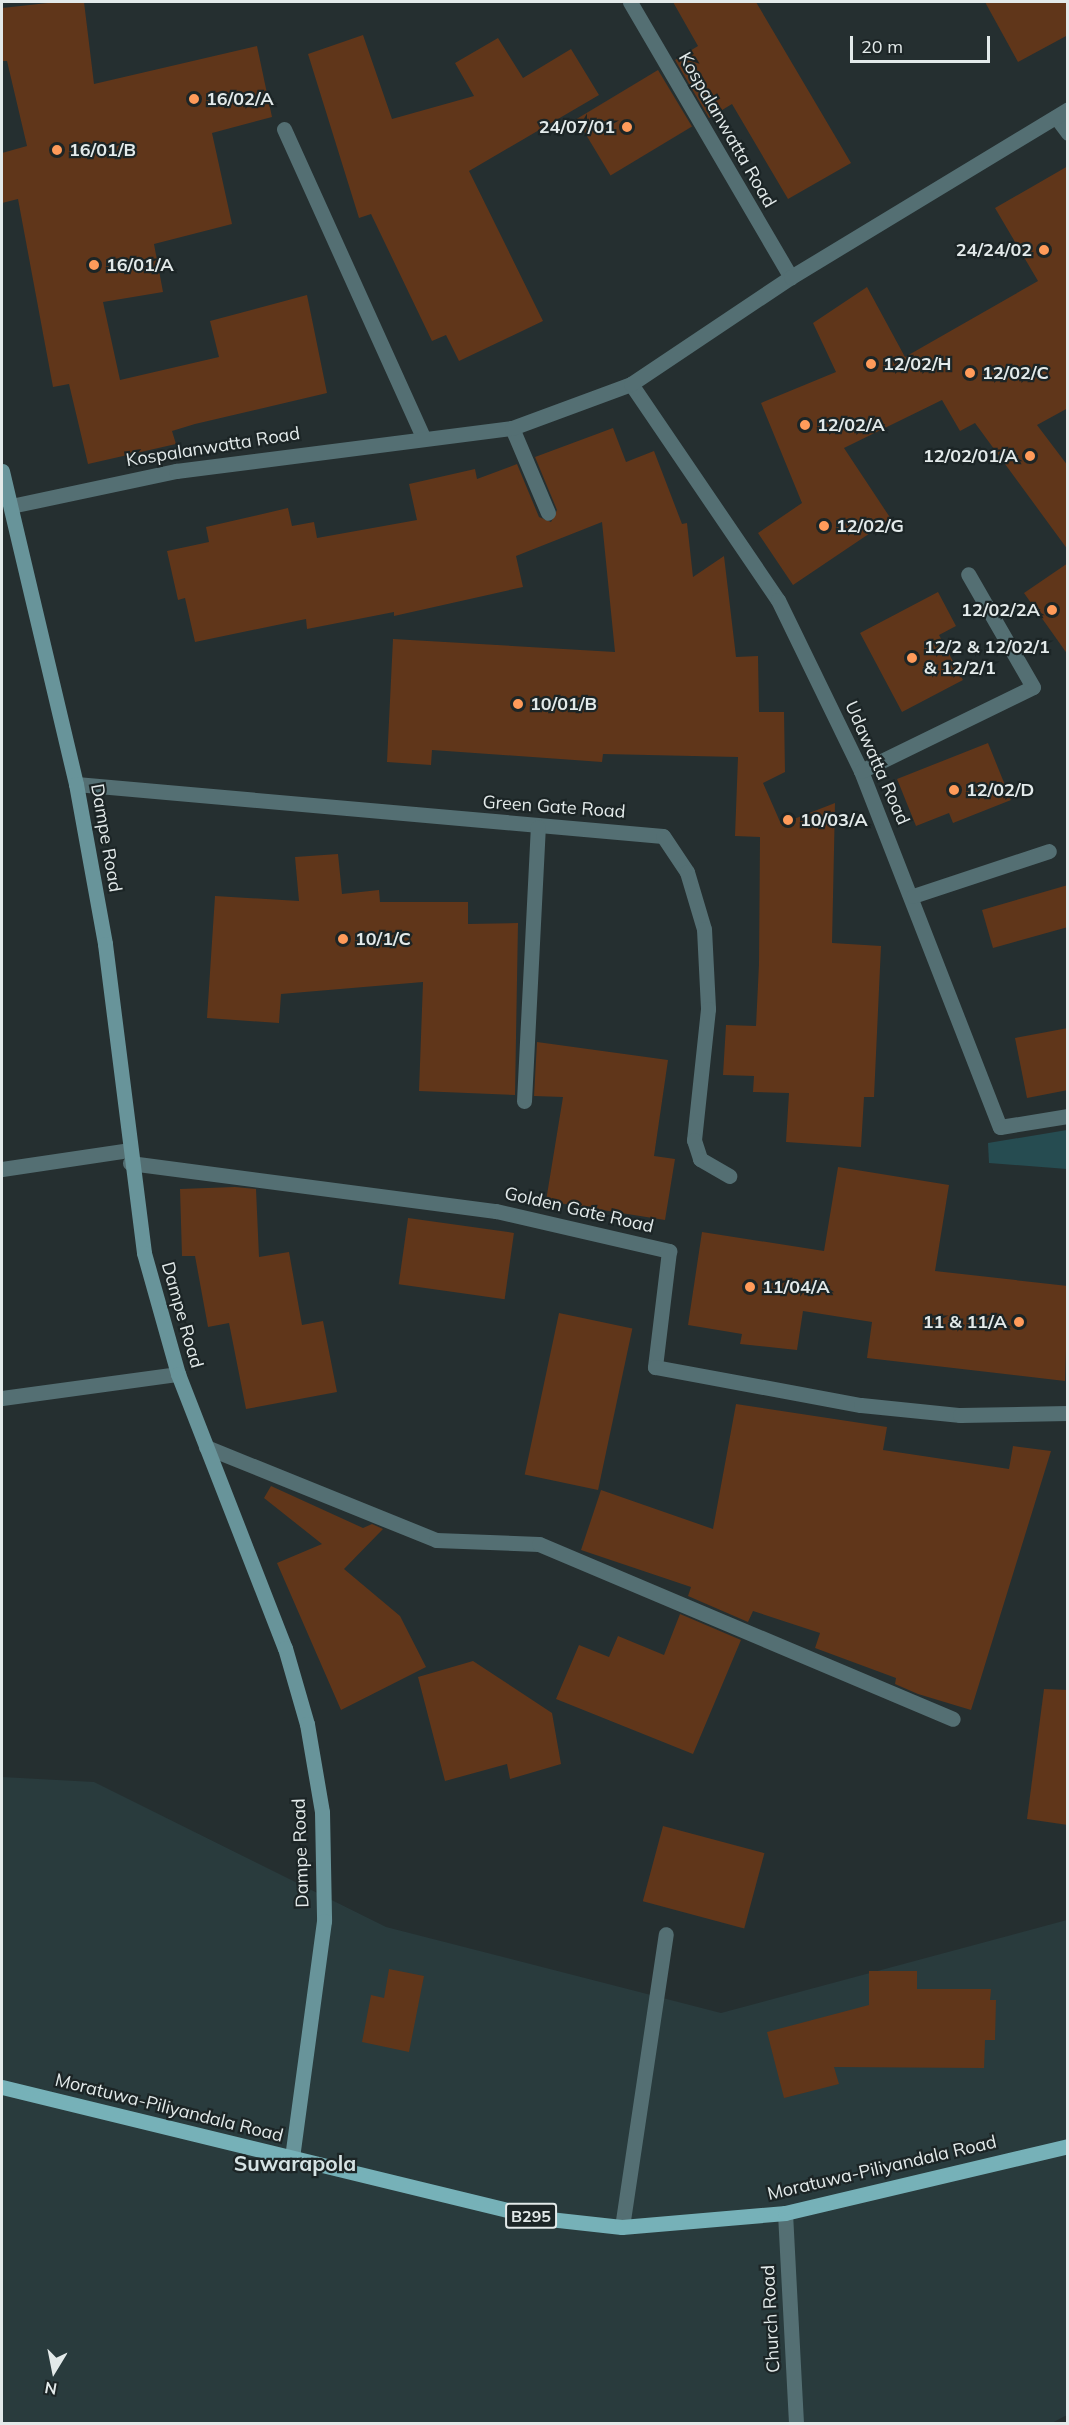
<!DOCTYPE html>
<html>
<head>
<meta charset="utf-8">
<style>
	body { margin:0 }
	#map { position:relative; width:1069px; height:2425px; overflow:hidden; background:#252f30; font-family:Mulish,sans-serif }
	div>[style] { position:absolute }
	.built>* { inset:0; background:#293b3d }
	.green>* { inset:0; background:#264c51 }
	.building>* { inset:0; background:#60361a; transform-origin:0 0 }
	.street>* { height:15px; margin:-7.5px; padding:0 7.5px; transform-origin:7.5px; border-radius:7.5px; background:#546f73 }
	.secondary>* { height:15px; margin:-7.5px; padding:0 7.5px; transform-origin:7.5px; border-radius:7.5px; background:#68949a }
	.primary>* { height:15px; margin:-7.5px; padding:0 7.5px; transform-origin:7.5px; border-radius:7.5px; background:#76b1b8 }
	.dots>* { width:16px; height:16px; translate:-50% -50%; box-sizing:border-box; border:3px solid #1c2526; border-radius:50% }
	span { translate:-50% -50%; white-space:nowrap; text-align:center; line-height:1.15; -webkit-text-stroke:4.5px #1c2526; paint-order:stroke }
	.shield-label span { padding:2px 4px; background:#1c2526; border:2px solid; border-radius:4px; -webkit-text-stroke-width:0 }
	.shield-label { font-size:16px; color:#e3eaea; font-weight:700 }
	.poi-label { font-size:18px; color:#e3eaea; font-weight:700 }
	.left { translate:0 -50%; text-align:left }
	.right { translate:-100% -50%; text-align:right }
	.street-label { font-size:18px; color:#e3eaea }
	.quarter-label { font-size:21px; color:#d6e3e4; font-weight:700 }
	.frame { position:absolute; inset:0; border:3px solid #e3eaea; pointer-events:none }
	.north { position:absolute; left:24px; top:2341px; width:60px; height:60px; -webkit-text-stroke:4px #1c2526; paint-order:stroke; rotate:190deg; font-size:16px; font-weight:700; line-height:24px; text-align:center; color:#e3eaea }
	.north::after { content:''; display:block; margin:auto; width:21px; height:27px; background:#e3eaea; clip-path:polygon(50% 0,100% 100%,50% 72%,0 100%) }
	.scale { position:absolute; left:850px; top:36px; width:140px; height:27px; box-sizing:border-box; border:3px solid #e3eaea; border-top:0; padding-left:8px; font-size:18px; line-height:21px; white-space:nowrap; color:#e3eaea; -webkit-text-stroke:4px #1c2526; paint-order:stroke }
</style>
</head>
<body>
<div id="map">
	<div class="built">
		<div style="clip-path:polygon(2px 1777px,94px 1782px,386px 1927px,721px 2013px,1067px 1920px,1067px 2415px,1050px 2424px,2px 2423px)"></div>
	</div>
	<div class="green">
		<div style="clip-path:polygon(1067px 1130px,1067px 1169px,989px 1163px,988px 1143px)"></div>
	</div>
	<div class="building">
		<div style="clip-path:polygon(57px 2px,84px 2px,94px 84px,257px 46px,272px 117px,212px 133px,232px 224px,154px 244px,163px 292px,103px 302px,120px 380px,219px 357px,210px 321px,307px 295px,327px 393px,195px 424px,172px 431px,176px 444px,88px 464px,69px 384px,53px 387px,18px 199px,2px 203px,2px 153px,27px 146px,7px 61px,2px 61px,2px 8px)"></div>
		<div style="clip-path:polygon(673px 2px,756px 2px,851px 163px,788px 199px,732px 104px,709px 118px,675px 60px,698px 46px)"></div>
		<div style="clip-path:polygon(985px 2px,1068px 2px,1068px 35px,1018px 62px)"></div>
		<div style="clip-path:polygon(363px 35px,392px 119px,474px 96px,455px 63px,498px 38px,523px 78px,571px 49px,599px 95px,469px 171px,543px 321px,459px 361px,446px 335px,432px 341px,371px 214px,359px 218px,308px 54px)"></div>
		<div style="left:658px;top:70px;width:66px;height:95px;rotate:59deg"></div>
		<div style="clip-path:polygon(1068px 166px,1068px 408px,1037px 425px,1068px 466px,1068px 550px,975px 423px,960px 431px,942px 400px,844px 448px,891px 519px,793px 585px,758px 533px,802px 503px,761px 403px,836px 372px,813px 323px,867px 287px,905px 357px,1038px 281px,995px 208px)"></div>
		<div style="clip-path:polygon(613px 428px,626px 462px,654px 451px,682px 524px,687px 523px,693px 577px,724px 556px,736px 657px,758px 656px,759px 712px,784px 712px,785px 772px,763px 783px,781px 824px,835px 803px,832px 943px,881px 946px,874px 1097px,864px 1097px,861px 1147px,786px 1142px,789px 1093px,753px 1092px,754px 1076px,723px 1075px,726px 1025px,756px 1026px,759px 964px,760px 837px,735px 836px,738px 757px,603px 754px,602px 762px,432px 750px,431px 765px,387px 762px,393px 639px,615px 652px,602px 522px,516px 556px,523px 587px,394px 616px,394px 612px,307px 629px,306px 619px,195px 642px,185px 598px,178px 600px,167px 551px,209px 542px,206px 527px,288px 508px,292px 526px,314px 522px,317px 538px,417px 520px,409px 484px,475px 469px,477px 479px,517px 464px,539px 517px,551px 522px,557px 510px,535px 457px)"></div>
		<div style="clip-path:polygon(1068px 563px,1068px 655px,1024px 593px)"></div>
		<div style="clip-path:polygon(938px 592px,956px 626px,939px 635px,963px 680px,902px 712px,860px 633px)"></div>
		<div style="clip-path:polygon(988px 743px,1011px 800px,953px 823px,949px 813px,916px 826px,897px 779px)"></div>
		<div style="clip-path:polygon(338px 854px,342px 894px,379px 890px,380px 902px,468px 902px,468px 924px,518px 923px,515px 1095px,419px 1091px,423px 982px,281px 994px,279px 1023px,207px 1018px,215px 896px,299px 901px,295px 857px)"></div>
		<div style="clip-path:polygon(1068px 885px,1068px 927px,993px 948px,982px 910px)"></div>
		<div style="clip-path:polygon(1068px 1028px,1068px 1090px,1027px 1098px,1015px 1038px)"></div>
		<div style="clip-path:polygon(537px 1042px,668px 1060px,654px 1156px,675px 1159px,665px 1220px,546px 1201px,563px 1097px,534px 1096px)"></div>
		<div style="clip-path:polygon(838px 1167px,949px 1185px,935px 1271px,1068px 1286px,1065px 1381px,867px 1358px,872px 1322px,803px 1311px,797px 1350px,740px 1344px,742px 1334px,688px 1325px,702px 1232px,824px 1251px)"></div>
		<div style="clip-path:polygon(235px 1187px,256px 1189px,259px 1257px,289px 1252px,302px 1325px,323px 1321px,337px 1392px,246px 1409px,229px 1323px,208px 1327px,195px 1256px,182px 1256px,180px 1189px)"></div>
		<div style="left:408px;top:1218px;width:107px;height:67px;rotate:8deg"></div>
		<div style="left:559px;top:1313px;width:75px;height:165px;rotate:12deg"></div>
		<div style="clip-path:polygon(736px 1404px,887px 1427px,883px 1450px,1009px 1469px,1013px 1446px,1051px 1451px,971px 1710px,918px 1694px,895px 1684px,896px 1678px,815px 1648px,820px 1633px,753px 1611px,748px 1622px,688px 1596px,691px 1587px,581px 1550px,601px 1490px,713px 1529px)"></div>
		<div style="clip-path:polygon(271px 1486px,363px 1528px,372px 1524px,383px 1529px,344px 1569px,400px 1616px,426px 1667px,341px 1710px,277px 1563px,322px 1544px,264px 1498px)"></div>
		<div style="clip-path:polygon(680px 1614px,741px 1640px,693px 1754px,556px 1699px,579px 1645px,609px 1657px,618px 1636px,664px 1655px)"></div>
		<div style="clip-path:polygon(473px 1661px,552px 1713px,561px 1764px,510px 1779px,507px 1764px,445px 1781px,418px 1677px)"></div>
		<div style="clip-path:polygon(1044px 1689px,1068px 1690px,1068px 1825px,1027px 1819px)"></div>
		<div style="left:663px;top:1826px;width:105px;height:78px;rotate:15deg"></div>
		<div style="clip-path:polygon(389px 1969px,424px 1976px,409px 2052px,362px 2042px,371px 1995px,384px 1998px)"></div>
		<div style="clip-path:polygon(869px 1971px,917px 1971px,917px 1989px,991px 1989px,990px 2000px,996px 2000px,995px 2040px,985px 2040px,984px 2068px,834px 2067px,839px 2084px,784px 2098px,767px 2032px,869px 2005px)"></div>
	</div>
	<div class="street">
		<div style="left:630px;top:2px;width:319px;rotate:59.7deg"></div>
		<div style="left:1056px;top:117px;width:20px;rotate:53deg"></div>
		<div style="left:284px;top:129px;width:338px;rotate:65.7deg"></div>
		<div style="left:631px;top:384px;width:261px;rotate:55.8deg"></div>
		<div style="left:778px;top:600px;width:190px;rotate:64.1deg"></div>
		<div style="left:861px;top:771px;width:382px;rotate:68.7deg"></div>
		<div style="left:1000px;top:1127px;width:69px;rotate:-9.2deg"></div>
		<div style="left:512px;top:428px;width:92px;rotate:67deg"></div>
		<div style="left:11px;top:506px;width:169px;rotate:-12deg"></div>
		<div style="left:176px;top:471px;width:339px;rotate:-7.3deg"></div>
		<div style="left:512px;top:428px;width:127px;rotate:-20.3deg"></div>
		<div style="left:631px;top:384px;width:192px;rotate:-33.8deg"></div>
		<div style="left:791px;top:277px;width:324px;rotate:-31.2deg"></div>
		<div style="left:861px;top:771px;width:191px;rotate:-26deg"></div>
		<div style="left:1033px;top:687px;width:130px;rotate:-119.9deg"></div>
		<div style="left:76px;top:784px;width:589px;rotate:5.06deg"></div>
		<div style="left:663px;top:836px;width:43px;rotate:56.3deg"></div>
		<div style="left:687px;top:872px;width:59px;rotate:73.4deg"></div>
		<div style="left:704px;top:929px;width:80px;rotate:87.1deg"></div>
		<div style="left:708px;top:1009px;width:132px;rotate:96.1deg"></div>
		<div style="left:694px;top:1140px;width:20px;rotate:72deg"></div>
		<div style="left:700px;top:1159px;width:34px;rotate:30deg"></div>
		<div style="left:913px;top:896px;width:143px;rotate:-18.3deg"></div>
		<div style="left:524px;top:1101px;width:274px;rotate:-87.1deg"></div>
		<div style="left:130px;top:1163px;width:369px;rotate:7.5deg"></div>
		<div style="left:496px;top:1211px;width:178px;rotate:13deg"></div>
		<div style="left:669px;top:1251px;width:117px;rotate:96.9deg"></div>
		<div style="left:655px;top:1367px;width:209px;rotate:10.5deg"></div>
		<div style="left:861px;top:1405px;width:100px;rotate:5.8deg"></div>
		<div style="left:960px;top:1415px;width:108px;rotate:-1.1deg"></div>
		<div style="left:2px;top:1169px;width:128px;rotate:-8.5deg"></div>
		<div style="left:2px;top:1398px;width:178px;rotate:-7.8deg"></div>
		<div style="left:206px;top:1447px;width:248px;rotate:22deg"></div>
		<div style="left:436px;top:1540px;width:103px;rotate:2.2deg"></div>
		<div style="left:539px;top:1544px;width:449px;rotate:22.9deg"></div>
		<div style="left:785px;top:2213px;width:211px;rotate:87deg"></div>
		<div style="left:622px;top:2227px;width:296px;rotate:-81.5deg"></div>
	</div>
	<div class="secondary">
		<div style="left:2px;top:471px;width:322px;rotate:76.7deg"></div>
		<div style="left:76px;top:784px;width:163px;rotate:79.7deg"></div>
		<div style="left:105px;top:944px;width:311px;rotate:82.8deg"></div>
		<div style="left:144px;top:1253px;width:126px;rotate:74.3deg"></div>
		<div style="left:178px;top:1374px;width:294px;rotate:68.7deg"></div>
		<div style="left:285px;top:1648px;width:79px;rotate:73.9deg"></div>
		<div style="left:307px;top:1724px;width:89px;rotate:80.3deg"></div>
		<div style="left:322px;top:1812px;width:109px;rotate:88.9deg"></div>
		<div style="left:324px;top:1921px;width:239px;rotate:97.7deg"></div>
	</div>
	<div class="primary">
		<div style="left:2px;top:2087px;width:554px;rotate:13.68deg"></div>
		<div style="left:540px;top:2218px;width:82px;rotate:6.3deg"></div>
		<div style="left:622px;top:2227px;width:164px;rotate:-4.9deg"></div>
		<div style="left:785px;top:2213px;width:291px;rotate:-13.3deg"></div>
	</div>
	<div class="dots">
		<div style="left:194px;top:99px;background:#ff9b5a"></div>
		<div style="left:627px;top:127px;background:#ff9b5a"></div>
		<div style="left:57px;top:150px;background:#ff9b5a"></div>
		<div style="left:1044px;top:250px;background:#ff9b5a"></div>
		<div style="left:94px;top:265px;background:#ff9b5a"></div>
		<div style="left:871px;top:364px;background:#ff9b5a"></div>
		<div style="left:970px;top:373px;background:#ff9b5a"></div>
		<div style="left:805px;top:425px;background:#ff9b5a"></div>
		<div style="left:1030px;top:456px;background:#ff9b5a"></div>
		<div style="left:824px;top:526px;background:#ff9b5a"></div>
		<div style="left:1052px;top:610px;background:#ff9b5a"></div>
		<div style="left:912px;top:658px;background:#ff9b5a"></div>
		<div style="left:518px;top:704px;background:#ff9b5a"></div>
		<div style="left:954px;top:790px;background:#ff9b5a"></div>
		<div style="left:788px;top:820px;background:#ff9b5a"></div>
		<div style="left:343px;top:939px;background:#ff9b5a"></div>
		<div style="left:750px;top:1287px;background:#ff9b5a"></div>
		<div style="left:1019px;top:1322px;background:#ff9b5a"></div>
	</div>
	<div class="shield-label">
		<span style="left:531px;top:2216px">B295</span>
	</div>
	<div class="poi-label">
		<span class="left" style="left:206px;top:99px">16/02/A</span>
		<span class="right" style="left:615px;top:127px">24/07/01</span>
		<span class="left" style="left:69px;top:150px">16/01/B</span>
		<span class="right" style="left:1032px;top:250px">24/24/02</span>
		<span class="left" style="left:106px;top:265px">16/01/A</span>
		<span class="left" style="left:883px;top:364px">12/02/H</span>
		<span class="left" style="left:982px;top:373px">12/02/C</span>
		<span class="left" style="left:817px;top:425px">12/02/A</span>
		<span class="right" style="left:1018px;top:456px">12/02/01/A</span>
		<span class="left" style="left:836px;top:526px">12/02/G</span>
		<span class="right" style="left:1040px;top:610px">12/02/2A</span>
		<span class="left" style="left:924px;top:658px">12/2 &amp; 12/02/1<br>&amp; 12/2/1</span>
		<span class="left" style="left:530px;top:704px">10/01/B</span>
		<span class="left" style="left:966px;top:790px">12/02/D</span>
		<span class="left" style="left:800px;top:820px">10/03/A</span>
		<span class="left" style="left:355px;top:939px">10/1/C</span>
		<span class="left" style="left:762px;top:1287px">11/04/A</span>
		<span class="right" style="left:1007px;top:1322px">11 &amp; 11/A</span>
	</div>
	<div class="street-label">
		<span style="left:727px;top:130px;rotate:60deg">Kospalanwatta Road</span>
		<span style="left:213px;top:447px;rotate:-9deg">Kospalanwatta Road</span>
		<span style="left:877px;top:763px;rotate:66deg">Udawatta Road</span>
		<span style="left:554px;top:807px;rotate:4deg">Green Gate Road</span>
		<span style="left:106px;top:838px;rotate:80deg">Dampe Road</span>
		<span style="left:579px;top:1210px;rotate:13deg">Golden Gate Road</span>
		<span style="left:182px;top:1315px;rotate:74deg">Dampe Road</span>
		<span style="left:301px;top:1853px;rotate:-92deg">Dampe Road</span>
		<span style="left:169px;top:2108px;rotate:14deg">Moratuwa-Piliyandala Road</span>
		<span style="left:882px;top:2168px;rotate:-13deg">Moratuwa-Piliyandala Road</span>
		<span style="left:771px;top:2319px;rotate:-93deg">Church Road</span>
	</div>
	<div class="quarter-label">
		<span style="left:295px;top:2163px">Suwarapola</span>
	</div>
	<div class="frame"></div>
	<div class="north">N</div>
	<div class="scale">20 m</div>
</div>
</body>
</html>
